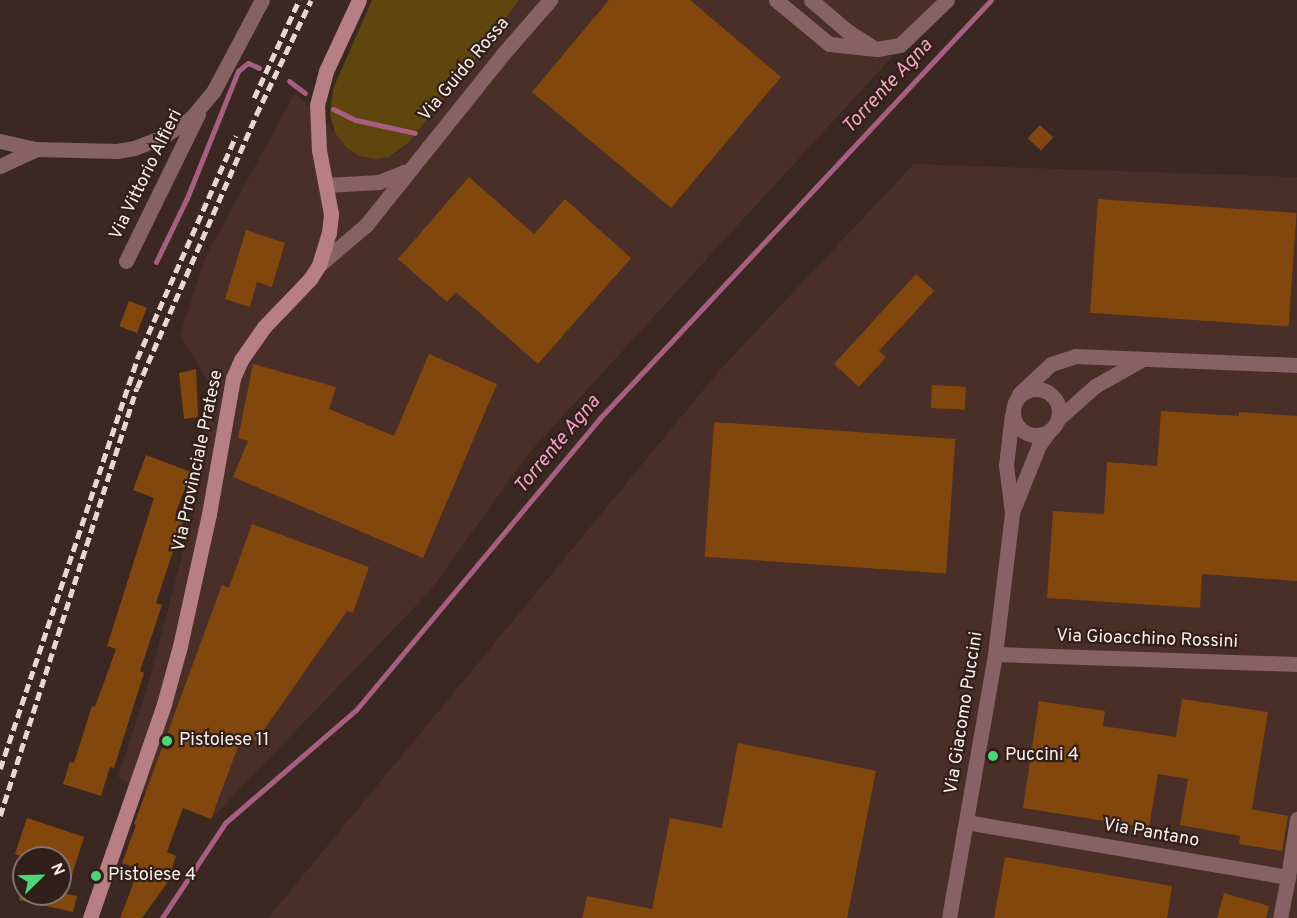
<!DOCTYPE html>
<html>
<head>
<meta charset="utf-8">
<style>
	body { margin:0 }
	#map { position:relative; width:1297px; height:918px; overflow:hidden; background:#3c2823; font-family:Overpass,sans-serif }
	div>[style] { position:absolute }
	.built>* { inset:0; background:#492f28 }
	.green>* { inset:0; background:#5f460f }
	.stream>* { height:5px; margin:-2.5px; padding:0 2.5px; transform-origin:2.5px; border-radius:2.5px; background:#a75f81 }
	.building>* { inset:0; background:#81470c; transform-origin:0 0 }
	.street>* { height:15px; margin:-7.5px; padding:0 7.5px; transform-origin:7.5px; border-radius:7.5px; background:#866265 }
	.street>.ring { margin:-7.5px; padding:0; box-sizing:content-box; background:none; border:15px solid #866265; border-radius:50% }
	.secondary>* { height:15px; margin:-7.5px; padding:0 7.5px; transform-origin:7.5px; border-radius:7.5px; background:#b77f84 }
	.rail>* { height:4.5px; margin-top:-2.25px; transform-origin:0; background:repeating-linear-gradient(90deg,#e6d7d3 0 9px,transparent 0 13.5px) }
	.dots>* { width:16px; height:16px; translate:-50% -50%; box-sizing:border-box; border:3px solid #311f19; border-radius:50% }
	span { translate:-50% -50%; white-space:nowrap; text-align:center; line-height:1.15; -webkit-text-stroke:4.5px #311f19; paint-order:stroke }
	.street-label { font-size:18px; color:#fbede9 }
	.poi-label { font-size:18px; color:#fbede9 }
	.left { translate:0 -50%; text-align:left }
	.water-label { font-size:20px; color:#f4a3c8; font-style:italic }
	.north { position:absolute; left:12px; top:846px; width:60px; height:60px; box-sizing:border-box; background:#311f19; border:2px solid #82716c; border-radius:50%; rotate:67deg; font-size:16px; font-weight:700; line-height:24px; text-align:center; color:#fbede9 }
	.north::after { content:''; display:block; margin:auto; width:21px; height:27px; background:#4cd677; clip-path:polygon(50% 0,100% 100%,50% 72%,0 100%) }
</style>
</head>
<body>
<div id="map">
	<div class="built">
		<div style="clip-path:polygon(519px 0,944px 0,528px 454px,430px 591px,211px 819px,145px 794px,118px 777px,148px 685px,198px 495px,208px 382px,180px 335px,206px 256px,295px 93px,335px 133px,347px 148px,366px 158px,389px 157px,398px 152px,420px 129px)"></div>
		<div style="clip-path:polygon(914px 164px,1297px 177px,1297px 918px,268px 918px,719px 371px)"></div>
	</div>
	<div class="green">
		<div style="clip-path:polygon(372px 0,519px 0,480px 53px,409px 142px,389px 157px,375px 159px,359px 156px,347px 148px,335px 133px,330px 114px,333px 89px)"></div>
	</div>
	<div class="stream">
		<div style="left:289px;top:81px;width:20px;rotate:37deg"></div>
		<div style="left:333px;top:109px;width:25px;rotate:26deg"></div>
		<div style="left:356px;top:120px;width:60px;rotate:12.4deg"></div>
		<div style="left:156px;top:262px;width:71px;rotate:-64.2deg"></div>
		<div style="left:187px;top:198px;width:137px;rotate:-68.1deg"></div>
		<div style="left:238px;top:71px;width:13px;rotate:-39deg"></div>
		<div style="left:248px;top:63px;width:12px;rotate:24deg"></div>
		<div style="left:162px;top:918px;width:114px;rotate:-56.4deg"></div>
		<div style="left:225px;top:823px;width:173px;rotate:-40.8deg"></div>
		<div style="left:356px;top:710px;width:381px;rotate:-50.1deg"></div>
		<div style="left:600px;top:418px;width:572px;rotate:-46.91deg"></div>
	</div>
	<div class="building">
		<div style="clip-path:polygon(609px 0,690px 0,781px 77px,671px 208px,532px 92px)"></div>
		<div style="left:1040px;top:125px;width:18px;height:18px;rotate:43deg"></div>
		<div style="clip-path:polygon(469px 177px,534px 234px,565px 199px,631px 258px,538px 364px,456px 292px,447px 302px,398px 259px)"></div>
		<div style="left:1098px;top:199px;width:199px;height:114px;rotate:4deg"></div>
		<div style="clip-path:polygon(246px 230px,285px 243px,272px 287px,257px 282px,250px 307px,225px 299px)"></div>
		<div style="clip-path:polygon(916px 274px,934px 291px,879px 351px,886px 357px,859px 387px,834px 364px)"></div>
		<div style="left:129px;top:301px;width:19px;height:27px;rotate:21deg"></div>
		<div style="clip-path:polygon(429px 354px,497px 384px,423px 558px,233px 477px,248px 441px,238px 438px,253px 364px,336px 387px,329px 409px,394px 436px)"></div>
		<div style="clip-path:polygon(196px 369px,198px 417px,184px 419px,179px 373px)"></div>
		<div style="left:932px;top:385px;width:34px;height:23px;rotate:3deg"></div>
		<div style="clip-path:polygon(1161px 411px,1239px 416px,1239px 412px,1297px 416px,1297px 581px,1202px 574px,1200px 608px,1047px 598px,1053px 511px,1104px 514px,1107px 462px,1157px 466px)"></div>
		<div style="left:714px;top:422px;width:242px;height:135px;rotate:4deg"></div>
		<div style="clip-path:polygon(146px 455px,191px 472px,175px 515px,184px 518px,156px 603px,162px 605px,140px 671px,144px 673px,114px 768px,110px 767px,101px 796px,63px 784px,70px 762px,74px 763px,92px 706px,95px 707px,116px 649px,107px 646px,154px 498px,133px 490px)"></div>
		<div style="clip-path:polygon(252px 524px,369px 567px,353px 613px,347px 611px,256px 741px,242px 736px,211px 819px,183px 808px,167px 852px,176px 856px,167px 883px,142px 918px,120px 918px,139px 869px,122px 863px,136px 825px,134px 824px,222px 585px,229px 588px)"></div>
		<div style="clip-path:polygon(1182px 699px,1268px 712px,1252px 809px,1288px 816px,1282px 851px,1239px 844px,1240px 836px,1180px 825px,1188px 779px,1158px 774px,1149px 828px,1023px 808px,1039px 701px,1105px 711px,1103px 726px,1176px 737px)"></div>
		<div style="clip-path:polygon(738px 743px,876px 771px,847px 918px,582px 918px,587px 896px,652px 909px,670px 818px,722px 828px)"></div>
		<div style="clip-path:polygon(27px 818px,84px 837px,66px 894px,77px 896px,73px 912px,19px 900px,20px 894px,60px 894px,60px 858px,27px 858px,15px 854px)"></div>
		<div style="clip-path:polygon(1005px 857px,1172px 886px,1167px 918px,994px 918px)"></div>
		<div style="clip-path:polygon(1224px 893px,1269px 906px,1266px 918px,1217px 918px)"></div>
	</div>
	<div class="street">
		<div style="left:776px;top:0;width:69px;rotate:39.7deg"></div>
		<div style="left:829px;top:44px;width:48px;rotate:5.9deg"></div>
		<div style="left:877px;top:49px;width:23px;rotate:-10deg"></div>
		<div style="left:900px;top:45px;width:65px;rotate:-43.8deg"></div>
		<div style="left:811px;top:0;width:46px;rotate:40.6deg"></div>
		<div style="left:846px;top:30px;width:33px;rotate:33deg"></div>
		<div style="left:0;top:141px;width:37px;rotate:13deg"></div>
		<div style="left:36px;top:149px;width:81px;rotate:1.4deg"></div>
		<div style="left:117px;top:151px;width:17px;rotate:-10deg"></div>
		<div style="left:134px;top:148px;width:30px;rotate:-21deg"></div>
		<div style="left:162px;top:137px;width:35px;rotate:-33deg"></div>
		<div style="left:191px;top:118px;width:34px;rotate:-50deg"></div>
		<div style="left:213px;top:92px;width:104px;rotate:-62deg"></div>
		<div style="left:0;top:166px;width:40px;rotate:-25deg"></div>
		<div style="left:326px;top:185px;width:53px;rotate:-3.2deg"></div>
		<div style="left:379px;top:182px;width:27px;rotate:-22deg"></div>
		<div style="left:126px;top:261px;width:164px;rotate:-63.9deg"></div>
		<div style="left:319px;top:265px;width:62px;rotate:-40.4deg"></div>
		<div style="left:366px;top:225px;width:219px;rotate:-51.3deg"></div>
		<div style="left:503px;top:54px;width:72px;rotate:-49deg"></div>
		<div class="ring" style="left:1013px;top:389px;width:31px;height:31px"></div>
		<div style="left:1019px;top:394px;width:44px;rotate:-43.2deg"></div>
		<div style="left:1051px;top:364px;width:25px;rotate:-18deg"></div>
		<div style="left:1075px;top:356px;width:222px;rotate:2.3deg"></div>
		<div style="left:1058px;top:419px;width:50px;rotate:-41.7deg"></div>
		<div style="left:1095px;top:386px;width:55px;rotate:-29.4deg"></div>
		<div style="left:1013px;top:510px;width:70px;rotate:-68.2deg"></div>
		<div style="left:1039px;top:445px;width:17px;rotate:-54deg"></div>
		<div style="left:995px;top:654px;width:302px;rotate:1.9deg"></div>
		<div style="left:966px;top:822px;width:327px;rotate:9.7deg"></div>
		<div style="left:1288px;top:877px;width:42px;rotate:101deg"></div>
		<div style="left:1288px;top:877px;width:59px;rotate:-81.2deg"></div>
		<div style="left:949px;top:918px;width:268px;rotate:-80.1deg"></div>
		<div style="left:995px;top:654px;width:142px;rotate:-83.1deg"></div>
		<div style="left:1012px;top:513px;width:48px;rotate:-97.1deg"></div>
		<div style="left:1006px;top:465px;width:50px;rotate:-83.2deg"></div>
	</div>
	<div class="secondary">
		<div style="left:90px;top:918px;width:226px;rotate:-70.9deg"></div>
		<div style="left:164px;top:704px;width:60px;rotate:-74.6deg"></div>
		<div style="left:180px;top:646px;width:135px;rotate:-77.6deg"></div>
		<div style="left:209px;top:514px;width:138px;rotate:-80deg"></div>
		<div style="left:233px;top:378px;width:20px;rotate:-66deg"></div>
		<div style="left:241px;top:360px;width:40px;rotate:-55.1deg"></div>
		<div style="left:264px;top:327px;width:66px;rotate:-46.2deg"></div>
		<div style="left:310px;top:279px;width:17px;rotate:-57deg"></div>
		<div style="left:319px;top:265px;width:34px;rotate:-73deg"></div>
		<div style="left:329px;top:233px;width:19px;rotate:-84deg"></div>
		<div style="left:331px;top:214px;width:65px;rotate:-100.6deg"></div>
		<div style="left:319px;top:150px;width:45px;rotate:-92.5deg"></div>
		<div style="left:317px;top:105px;width:35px;rotate:-75deg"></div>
		<div style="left:326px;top:71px;width:78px;rotate:-65.1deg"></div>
	</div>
	<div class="rail">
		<div style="left:254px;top:98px;width:108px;rotate:-65.3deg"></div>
		<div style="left:0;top:769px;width:432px;rotate:-71.5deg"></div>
		<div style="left:137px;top:359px;width:244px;rotate:-66.1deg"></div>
		<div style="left:0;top:816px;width:449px;rotate:-72.3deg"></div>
		<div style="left:137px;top:388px;width:298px;rotate:-66.4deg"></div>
		<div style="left:256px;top:115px;width:127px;rotate:-64.4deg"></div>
	</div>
	<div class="dots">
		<div style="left:167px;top:741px;background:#4cd677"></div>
		<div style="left:993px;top:756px;background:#4cd677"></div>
		<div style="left:96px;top:876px;background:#4cd677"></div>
	</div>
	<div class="street-label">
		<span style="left:465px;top:70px;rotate:-50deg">Via Guido Rossa</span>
		<span style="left:147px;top:175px;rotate:-64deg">Via Vittorio Alfieri</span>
		<span style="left:199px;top:461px;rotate:-78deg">Via Provinciale Pratese</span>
		<span style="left:1147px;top:640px;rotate:2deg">Via Gioacchino Rossini</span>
		<span style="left:965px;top:713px;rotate:-81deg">Via Giacomo Puccini</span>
		<span style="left:1151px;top:834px;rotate:10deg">Via Pantano</span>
	</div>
	<div class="poi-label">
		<span class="left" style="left:179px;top:741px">Pistoiese 11</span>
		<span class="left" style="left:1005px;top:756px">Puccini 4</span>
		<span class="left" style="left:108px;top:876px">Pistoiese 4</span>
	</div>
	<div class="water-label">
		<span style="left:888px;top:87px;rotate:-47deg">Torrente Agna</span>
		<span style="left:558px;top:445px;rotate:-50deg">Torrente Agna</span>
	</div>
	<div class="north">N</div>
</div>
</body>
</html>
